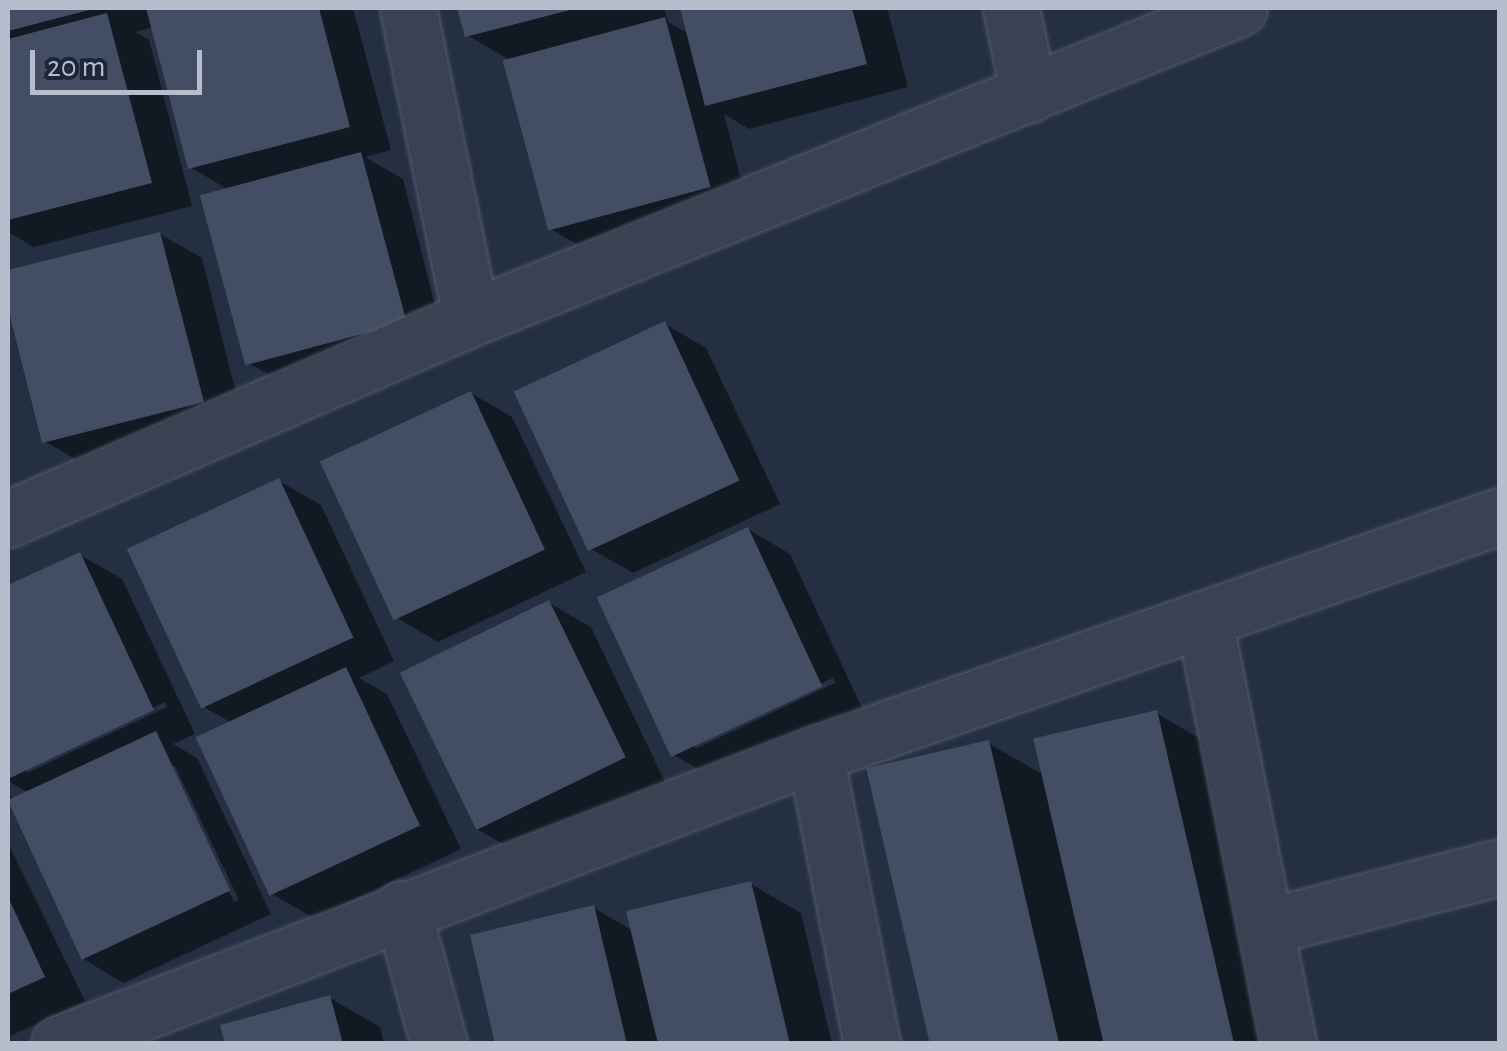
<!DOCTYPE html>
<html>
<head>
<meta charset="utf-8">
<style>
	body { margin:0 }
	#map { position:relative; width:1507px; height:1051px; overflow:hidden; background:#242f42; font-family:"Alegreya Sans",sans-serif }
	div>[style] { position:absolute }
	.shadow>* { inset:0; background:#0007 }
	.building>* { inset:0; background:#434e65; transform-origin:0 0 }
	.roads { filter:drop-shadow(0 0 2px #545c6c) drop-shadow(0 0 2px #545c6c) }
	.street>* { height:55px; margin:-27.5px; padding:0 27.5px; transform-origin:27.5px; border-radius:27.5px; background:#394152 }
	span { translate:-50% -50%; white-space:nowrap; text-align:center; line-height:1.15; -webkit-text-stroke:8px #1d2637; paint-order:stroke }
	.frame { position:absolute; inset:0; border:10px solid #b6bdcc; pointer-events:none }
	.scale { position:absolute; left:30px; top:50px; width:172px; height:45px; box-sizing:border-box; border:5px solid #b6bdcc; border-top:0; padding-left:12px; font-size:30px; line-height:35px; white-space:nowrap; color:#b6bdcc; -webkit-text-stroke:8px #1d2637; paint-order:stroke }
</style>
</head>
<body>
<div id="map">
	<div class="shadow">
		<div style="clip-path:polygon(8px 8px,353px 8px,391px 150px,365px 157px,403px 179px,445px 345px,287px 385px,245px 361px,227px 189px,190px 167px,154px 27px,135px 32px,149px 40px,192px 206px,34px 247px,8px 232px)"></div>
		<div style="clip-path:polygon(460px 8px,664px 8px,668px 22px,689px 34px,682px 8px,887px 8px,908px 87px,749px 129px,724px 114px,749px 210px,591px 252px,549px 228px,510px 60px,467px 35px)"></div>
		<div style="clip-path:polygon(160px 234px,202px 258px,244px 425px,86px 465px,44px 441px,8px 298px,8px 273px)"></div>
		<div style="clip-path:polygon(665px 324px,706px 348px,780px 504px,633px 573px,591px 549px)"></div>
		<div style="clip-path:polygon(471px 393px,512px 417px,586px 572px,438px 642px,397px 618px)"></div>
		<div style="clip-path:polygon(279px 481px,321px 505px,394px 661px,359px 678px,387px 694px,461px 849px,314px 918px,272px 894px,232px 723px,204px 707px)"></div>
		<div style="clip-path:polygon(evenodd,748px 529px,790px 554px,863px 710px,716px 779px,674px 755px,748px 529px,833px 678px,835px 683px,695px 749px,695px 743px,833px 678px)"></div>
		<div style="clip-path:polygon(evenodd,80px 555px,122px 579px,195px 734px,173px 744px,197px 758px,271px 914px,123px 983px,82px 958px,8px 803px,8px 790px,13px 801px,29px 793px,8px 781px,8px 588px,80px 555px,165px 702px,167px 707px,27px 773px,27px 767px,165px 702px,80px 555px,169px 766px,175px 766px,239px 900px,234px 902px,169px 766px)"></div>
		<div style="clip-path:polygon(549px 603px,591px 627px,665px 782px,517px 852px,475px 828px)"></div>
		<div style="clip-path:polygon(1156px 713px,1206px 742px,1277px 1044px,933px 1044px,988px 743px,1044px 775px)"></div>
		<div style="clip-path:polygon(8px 843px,85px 1001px,8px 1037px)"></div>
		<div style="clip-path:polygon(751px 884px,801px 913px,832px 1044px,498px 1044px,594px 908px,633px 931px)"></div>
		<div style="clip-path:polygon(330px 998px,380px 1027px,384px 1044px,228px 1044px)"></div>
	</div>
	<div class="building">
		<div style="clip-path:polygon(8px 8px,93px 8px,93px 9px,8px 31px)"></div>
		<div style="clip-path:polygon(146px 8px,319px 8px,350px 127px,188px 169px)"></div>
		<div style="clip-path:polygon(457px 8px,574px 8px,574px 9px,465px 37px)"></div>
		<div style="clip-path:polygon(680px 8px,852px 8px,867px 64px,705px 106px)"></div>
		<div style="clip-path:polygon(107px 13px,152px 183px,8px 220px,8px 39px)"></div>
		<div style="left:665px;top:17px;width:176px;height:168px;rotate:75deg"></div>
		<div style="left:361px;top:152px;width:176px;height:167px;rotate:75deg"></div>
		<div style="clip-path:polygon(160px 232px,204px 402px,42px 443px,8px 308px,8px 270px)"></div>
		<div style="left:665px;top:321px;width:176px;height:167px;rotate:65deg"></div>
		<div style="left:471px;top:391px;width:175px;height:167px;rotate:65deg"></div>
		<div style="left:279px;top:478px;width:176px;height:168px;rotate:65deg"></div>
		<div style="left:748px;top:527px;width:176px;height:167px;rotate:65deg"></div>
		<div style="clip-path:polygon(80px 552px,154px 710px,8px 779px,8px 585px)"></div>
		<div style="left:549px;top:600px;width:175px;height:166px;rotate:64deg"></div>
		<div style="left:346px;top:667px;width:175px;height:166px;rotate:65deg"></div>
		<div style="left:1157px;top:710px;width:343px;height:127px;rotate:77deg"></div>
		<div style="left:156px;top:731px;width:176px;height:164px;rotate:65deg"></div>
		<div style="left:989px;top:740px;width:312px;height:126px;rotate:77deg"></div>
		<div style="clip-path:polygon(751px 881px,790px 1044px,658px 1044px,626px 911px)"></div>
		<div style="clip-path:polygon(8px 897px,45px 977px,8px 994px)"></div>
		<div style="clip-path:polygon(594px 905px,627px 1044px,495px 1044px,470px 935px)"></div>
		<div style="clip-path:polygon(330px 995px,343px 1044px,225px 1044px,220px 1025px)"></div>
	</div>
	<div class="roads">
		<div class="street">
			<div style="left:408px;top:8px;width:316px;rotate:78.5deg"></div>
			<div style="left:1011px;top:8px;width:88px;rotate:78.2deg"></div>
			<div style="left:8px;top:519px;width:505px;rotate:-23.47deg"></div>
			<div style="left:471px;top:318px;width:828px;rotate:-21.98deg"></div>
			<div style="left:1204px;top:619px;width:433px;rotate:78.8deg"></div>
			<div style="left:815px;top:754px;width:296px;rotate:78.9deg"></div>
			<div style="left:402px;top:909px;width:140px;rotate:74.7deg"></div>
			<div style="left:1265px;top:927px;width:243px;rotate:-14.3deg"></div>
			<div style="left:59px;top:1044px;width:810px;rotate:-20.99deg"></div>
			<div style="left:815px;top:754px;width:725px;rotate:-19.16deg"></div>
		</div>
	</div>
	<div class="frame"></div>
	<div class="scale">20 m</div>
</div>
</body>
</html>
